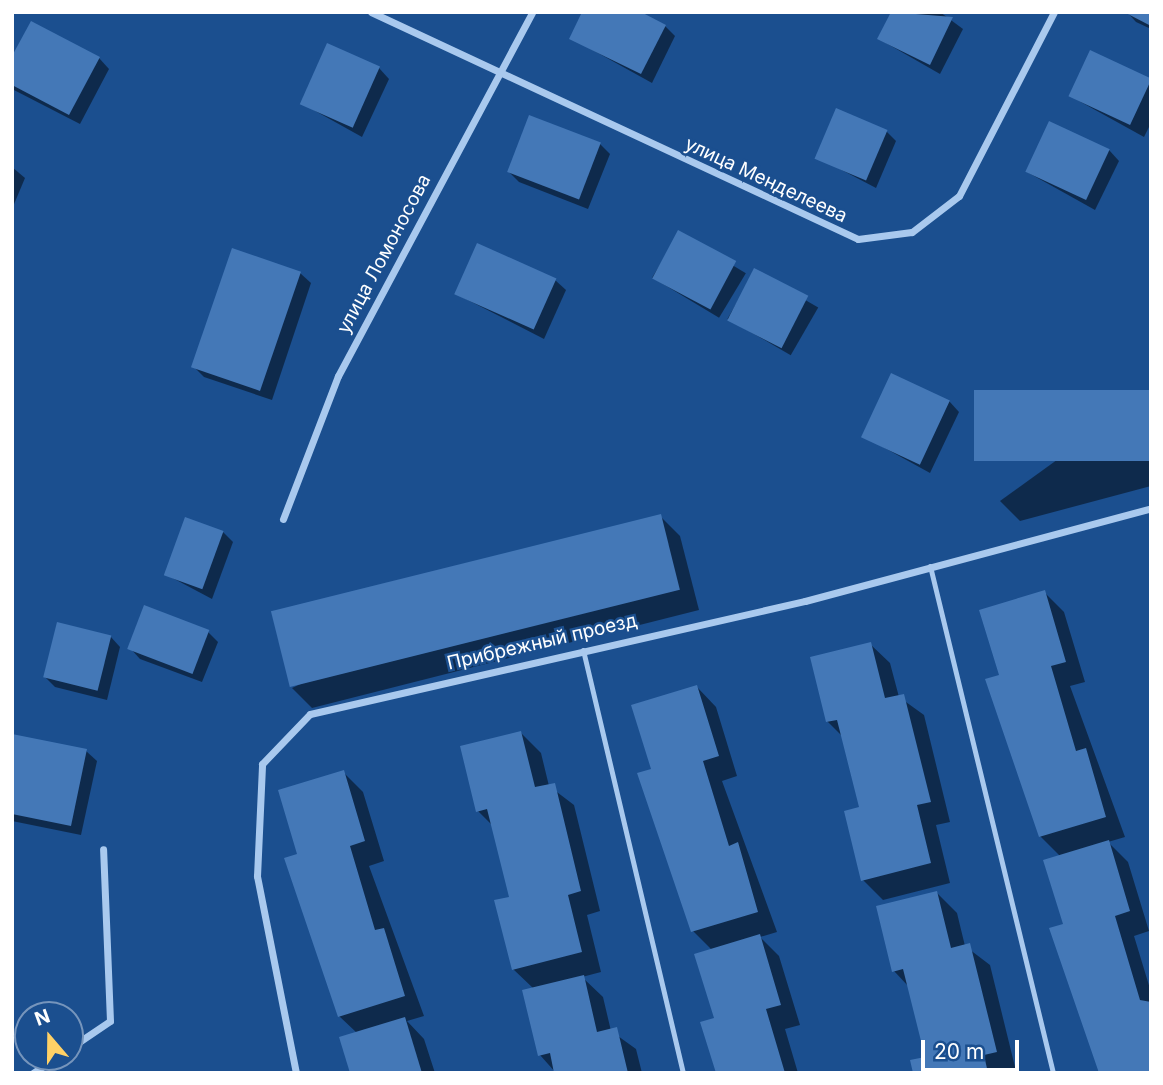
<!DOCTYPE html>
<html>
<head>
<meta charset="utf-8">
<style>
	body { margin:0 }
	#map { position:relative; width:1163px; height:1085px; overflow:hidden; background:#1b4f8f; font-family:Inter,sans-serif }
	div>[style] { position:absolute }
	.shadow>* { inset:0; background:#0007; transform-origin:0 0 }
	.building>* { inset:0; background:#4478b7; transform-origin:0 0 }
	.service>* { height:5px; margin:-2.5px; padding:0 2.5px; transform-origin:2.5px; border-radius:2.5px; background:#a9c9ee }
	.minor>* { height:7px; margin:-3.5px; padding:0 3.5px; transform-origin:3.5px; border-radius:3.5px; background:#a9c9ee }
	span { translate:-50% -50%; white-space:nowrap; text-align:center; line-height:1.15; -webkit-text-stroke:5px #1b4f8f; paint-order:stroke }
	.street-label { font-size:19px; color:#fff }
	.frame { position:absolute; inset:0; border:14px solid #fff; pointer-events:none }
	.north { position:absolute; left:14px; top:1001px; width:70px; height:70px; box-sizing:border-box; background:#1b4f8f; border:2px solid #7695bc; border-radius:50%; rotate:340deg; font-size:19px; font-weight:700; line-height:28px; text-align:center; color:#fff }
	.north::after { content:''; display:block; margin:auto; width:24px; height:32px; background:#ffd166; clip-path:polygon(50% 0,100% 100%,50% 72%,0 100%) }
	.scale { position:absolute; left:921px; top:1040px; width:98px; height:32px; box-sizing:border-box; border:4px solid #fff; border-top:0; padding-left:9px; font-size:21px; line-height:24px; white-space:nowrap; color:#fff; -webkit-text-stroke:5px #1b4f8f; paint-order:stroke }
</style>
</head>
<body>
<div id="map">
	<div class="shadow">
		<div style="clip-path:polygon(893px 12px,940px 12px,963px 29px,940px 74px,879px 39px)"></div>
		<div style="clip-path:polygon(1127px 12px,1151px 12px,1151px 29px,1136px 22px)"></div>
		<div style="clip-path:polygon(665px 26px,675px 36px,652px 83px,571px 38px)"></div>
		<div style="clip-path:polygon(1091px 52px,1151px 81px,1151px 123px,1144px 137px,1070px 96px)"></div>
		<div style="clip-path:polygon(99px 58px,109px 69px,80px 124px,12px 89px,12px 60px)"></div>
		<div style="clip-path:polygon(379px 68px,389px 79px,362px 137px,301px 103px)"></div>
		<div style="clip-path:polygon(886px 131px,896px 141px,876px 188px,817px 157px)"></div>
		<div style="clip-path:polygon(600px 144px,610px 154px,588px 209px,519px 182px,509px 172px)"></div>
		<div style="clip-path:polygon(1109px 150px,1119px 161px,1095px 210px,1027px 172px)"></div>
		<div style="clip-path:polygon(12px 167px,25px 178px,12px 209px)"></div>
		<div style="left:679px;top:233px;width:78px;height:52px;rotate:31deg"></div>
		<div style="left:755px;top:271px;width:73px;height:55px;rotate:30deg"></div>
		<div style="clip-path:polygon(300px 273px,311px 283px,272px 400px,204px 377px,194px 367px)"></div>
		<div style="clip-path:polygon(555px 280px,566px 290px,544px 339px,456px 294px)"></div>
		<div style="clip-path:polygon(1151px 392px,1151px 486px,1020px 521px,1000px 501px)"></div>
		<div style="clip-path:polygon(949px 401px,959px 412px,930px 473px,863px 436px)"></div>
		<div style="clip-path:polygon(660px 516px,680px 536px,699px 610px,312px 708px,292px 688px)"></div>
		<div style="clip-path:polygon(223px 532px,233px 542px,212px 599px,165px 574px)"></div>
		<div style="clip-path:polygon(1044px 592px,1064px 612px,1085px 682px,1070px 686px,1125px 837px,1108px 842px,1128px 862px,1149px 931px,1134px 936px,1151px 992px,1151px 1073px,1100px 1073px,1065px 925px,1061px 857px,1040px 836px,1001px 676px)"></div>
		<div style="clip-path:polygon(208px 632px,218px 642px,202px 682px,140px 659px,130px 648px)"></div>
		<div style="clip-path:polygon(110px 636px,120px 647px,107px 700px,55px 687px,45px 677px)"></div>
		<div style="clip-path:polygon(870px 644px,890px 663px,899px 697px,924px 715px,950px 822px,936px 825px,950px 883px,883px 900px,863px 880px,861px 808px,843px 737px,827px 721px)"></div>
		<div style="clip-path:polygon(697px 687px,716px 707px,737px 776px,722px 781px,777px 932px,760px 937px,779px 956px,800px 1025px,785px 1029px,798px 1073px,719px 1073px,712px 950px,693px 931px,653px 770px)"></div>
		<div style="clip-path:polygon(521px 733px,541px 753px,549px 786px,574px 805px,600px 911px,587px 915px,601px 972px,582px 977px,603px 997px,611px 1031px,636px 1049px,642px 1073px,556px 1073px,540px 1055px,534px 989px,513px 969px,511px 898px,493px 826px,478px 811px)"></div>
		<div style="clip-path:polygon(12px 735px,86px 751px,97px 761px,81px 835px,12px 821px)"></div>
		<div style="clip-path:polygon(343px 772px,363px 792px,384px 861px,369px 866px,424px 1016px,407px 1021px,424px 1039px,435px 1073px,352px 1073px,357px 1033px,339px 1016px,300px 856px)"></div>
		<div style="clip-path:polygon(937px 893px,957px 913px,965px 946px,990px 965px,1016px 1071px,915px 1073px,927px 1058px,909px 987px,894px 971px)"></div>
	</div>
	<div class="building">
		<div style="clip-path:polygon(582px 12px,641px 12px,666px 25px,641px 74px,569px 39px)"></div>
		<div style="clip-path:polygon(891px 12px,953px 17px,930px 65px,877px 39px)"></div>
		<div style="clip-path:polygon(1124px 12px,1151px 12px,1151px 26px)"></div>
		<div style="clip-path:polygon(31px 21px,100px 57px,69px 115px,12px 85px,12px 56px)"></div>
		<div style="left:327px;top:43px;width:58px;height:67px;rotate:24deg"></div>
		<div style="left:1090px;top:50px;width:68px;height:51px;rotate:25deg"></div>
		<div style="left:836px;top:108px;width:56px;height:55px;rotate:23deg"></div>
		<div style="left:529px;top:115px;width:77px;height:61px;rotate:21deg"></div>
		<div style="left:1049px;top:121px;width:67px;height:56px;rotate:25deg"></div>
		<div style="left:678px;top:230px;width:66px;height:55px;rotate:28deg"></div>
		<div style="left:477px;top:243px;width:87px;height:56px;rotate:24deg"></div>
		<div style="left:232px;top:248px;width:73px;height:126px;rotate:19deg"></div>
		<div style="left:754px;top:268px;width:61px;height:59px;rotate:27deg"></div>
		<div style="left:891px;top:373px;width:65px;height:71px;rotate:25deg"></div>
		<div style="left:1151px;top:390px;width:71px;height:177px;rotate:90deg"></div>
		<div style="left:661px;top:514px;width:78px;height:402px;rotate:76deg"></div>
		<div style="left:185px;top:517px;width:41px;height:62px;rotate:20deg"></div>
		<div style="clip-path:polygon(1045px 590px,1066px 662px,1051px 666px,1076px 751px,1086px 748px,1106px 817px,1039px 837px,985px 679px,999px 675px,979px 610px)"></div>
		<div style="left:144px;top:605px;width:70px;height:47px;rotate:21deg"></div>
		<div style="left:57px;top:622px;width:56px;height:57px;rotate:14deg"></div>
		<div style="clip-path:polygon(871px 642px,885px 698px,904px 694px,931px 802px,917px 805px,931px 863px,861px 881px,844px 811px,859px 807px,837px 720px,826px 722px,810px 657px)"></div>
		<div style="clip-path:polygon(697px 685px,719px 756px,703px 761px,729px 846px,738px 842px,758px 912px,691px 932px,637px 773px,651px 769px,631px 705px)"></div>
		<div style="clip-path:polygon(521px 731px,535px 787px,555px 783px,581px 891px,568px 895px,582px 952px,512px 970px,494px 900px,509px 897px,487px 809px,476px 812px,460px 746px)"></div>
		<div style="clip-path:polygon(12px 734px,87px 749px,71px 826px,12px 814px)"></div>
		<div style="clip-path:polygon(344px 770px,365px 841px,350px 846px,375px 930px,384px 928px,405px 996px,338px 1017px,284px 858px,297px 854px,278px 790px)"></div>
		<div style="clip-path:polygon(1109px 840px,1130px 911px,1115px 916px,1140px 1000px,1151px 1002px,1149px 1073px,1099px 1073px,1049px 928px,1063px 924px,1043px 860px)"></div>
		<div style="clip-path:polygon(937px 891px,951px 948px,970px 943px,997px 1052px,984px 1055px,988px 1073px,913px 1073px,910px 1060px,925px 1057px,903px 969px,892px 972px,876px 906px)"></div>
		<div style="clip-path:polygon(760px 934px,781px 1005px,766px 1009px,785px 1073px,716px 1073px,700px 1022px,714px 1018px,694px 954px)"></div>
		<div style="clip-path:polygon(584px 975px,597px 1032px,617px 1027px,628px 1073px,554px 1073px,550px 1053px,538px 1056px,522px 990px)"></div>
		<div style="clip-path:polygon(405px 1017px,422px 1073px,350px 1073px,339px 1037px)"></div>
	</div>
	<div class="service">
		<div style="left:930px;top:566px;width:522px;rotate:76.36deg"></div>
		<div style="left:583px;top:650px;width:435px;rotate:76.7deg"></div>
	</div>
	<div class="minor">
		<div style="left:371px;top:12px;width:537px;rotate:24.99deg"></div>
		<div style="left:858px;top:239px;width:54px;rotate:-7.4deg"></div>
		<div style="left:912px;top:232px;width:59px;rotate:-37.5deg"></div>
		<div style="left:959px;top:196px;width:207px;rotate:-62.7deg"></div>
		<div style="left:283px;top:519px;width:153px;rotate:-69deg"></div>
		<div style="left:338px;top:376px;width:412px;rotate:-61.9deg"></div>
		<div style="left:70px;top:1048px;width:48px;rotate:-34deg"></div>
		<div style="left:110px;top:1021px;width:172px;rotate:-92.3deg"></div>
		<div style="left:33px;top:1073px;width:29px;rotate:-34deg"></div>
		<div style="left:296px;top:1073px;width:201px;rotate:-101.2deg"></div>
		<div style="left:257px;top:876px;width:112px;rotate:-87.4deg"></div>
		<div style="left:262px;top:764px;width:69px;rotate:-46.2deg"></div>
		<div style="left:310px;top:714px;width:508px;rotate:-12.86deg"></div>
		<div style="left:805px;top:601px;width:358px;rotate:-15deg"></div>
	</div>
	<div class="street-label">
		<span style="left:766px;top:180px;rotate:25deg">улица Менделеева</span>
		<span style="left:384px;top:254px;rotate:-62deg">улица Ломоносова</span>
		<span style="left:542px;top:642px;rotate:-13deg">Прибрежный проезд</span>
	</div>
	<div class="frame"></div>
	<div class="north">N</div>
	<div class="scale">20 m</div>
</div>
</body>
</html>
